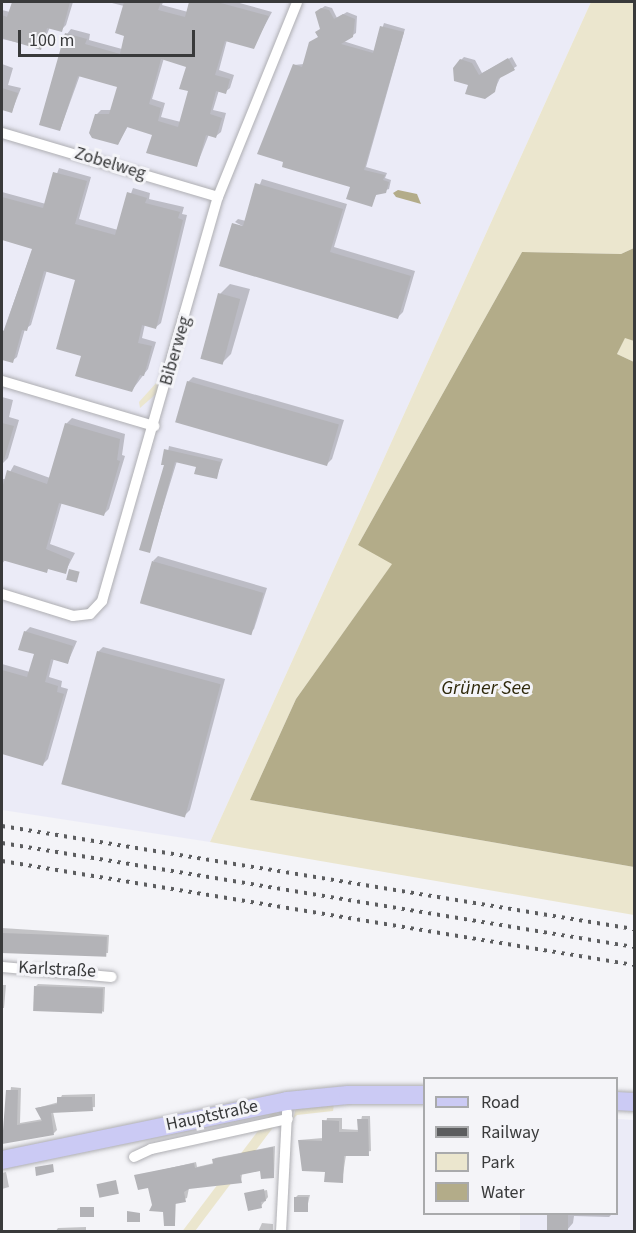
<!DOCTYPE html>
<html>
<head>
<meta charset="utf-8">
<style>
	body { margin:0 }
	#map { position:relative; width:636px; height:1233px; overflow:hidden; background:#f4f4f8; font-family:"Source Sans 3",sans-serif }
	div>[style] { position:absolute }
	.built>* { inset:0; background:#ebebf7 }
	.green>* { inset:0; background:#ebe6ce; transform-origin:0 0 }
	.water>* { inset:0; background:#b3ac89 }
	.shadow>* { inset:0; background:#0003 }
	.building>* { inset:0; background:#b3b3b7; transform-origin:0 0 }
	.roads { filter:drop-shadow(0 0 2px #aeaeb2) drop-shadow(0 0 2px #aeaeb2) }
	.minor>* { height:10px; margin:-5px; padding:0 5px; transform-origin:5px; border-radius:5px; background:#fff }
	.primary>* { height:18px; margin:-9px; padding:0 9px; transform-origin:9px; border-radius:9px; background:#cbcaf4 }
	.rail>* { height:4px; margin-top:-2px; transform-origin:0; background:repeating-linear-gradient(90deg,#5c5d5f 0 3px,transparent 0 9px) }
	span { translate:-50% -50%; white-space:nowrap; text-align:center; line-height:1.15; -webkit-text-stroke:6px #f4f4f8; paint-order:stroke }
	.street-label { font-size:18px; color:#393a3b }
	.water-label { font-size:20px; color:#2f290b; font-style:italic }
	.frame { position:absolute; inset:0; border:3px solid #393a3b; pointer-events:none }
	.legend { position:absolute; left:423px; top:1077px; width:195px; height:138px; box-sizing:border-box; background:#f4f4f8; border:2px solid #a9aaac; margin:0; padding:8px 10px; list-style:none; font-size:18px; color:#393a3b }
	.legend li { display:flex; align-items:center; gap:12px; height:30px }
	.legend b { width:30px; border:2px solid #a9aaac }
	.scale { position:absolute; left:18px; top:30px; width:177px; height:27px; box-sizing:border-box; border:3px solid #393a3b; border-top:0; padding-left:8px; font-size:18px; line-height:21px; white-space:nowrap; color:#393a3b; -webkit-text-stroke:4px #f4f4f8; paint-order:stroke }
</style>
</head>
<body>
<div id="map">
	<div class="built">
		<div style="clip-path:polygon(2px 2px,591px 2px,210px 842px,2px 810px)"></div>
		<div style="clip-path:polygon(617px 1119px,634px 1120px,634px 1231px,520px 1232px,520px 1214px,616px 1214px)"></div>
	</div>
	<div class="green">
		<div style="clip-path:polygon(591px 2px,633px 2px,634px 7px,634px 248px,621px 254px,522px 252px,358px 545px,393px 563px,296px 699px,250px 800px,634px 867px,634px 915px,210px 842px)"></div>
		<div style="clip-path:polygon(625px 337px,634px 341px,634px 362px,617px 354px)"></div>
		<div style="clip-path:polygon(158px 381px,157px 393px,140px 408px,139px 402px)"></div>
		<div style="clip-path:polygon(334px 1104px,333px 1111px,297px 1115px,293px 1119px,296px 1108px)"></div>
		<div style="left:273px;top:1111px;width:10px;height:160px;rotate:37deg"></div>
	</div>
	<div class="water">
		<div style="clip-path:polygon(398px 190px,417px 194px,421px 204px,396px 197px,393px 193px)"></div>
		<div style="clip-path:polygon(634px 248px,634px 341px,625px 338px,617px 354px,634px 362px,634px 867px,250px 800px,296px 699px,392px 564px,358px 545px,522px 252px,621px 254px)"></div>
	</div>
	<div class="shadow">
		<div style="clip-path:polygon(13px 2px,73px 2px,66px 25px,61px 30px,50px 27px,41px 48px,2px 39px,2px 10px,10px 12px)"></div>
		<div style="clip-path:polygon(evenodd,108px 2px,163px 2px,162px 5px,188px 12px,191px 2px,236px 2px,272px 12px,253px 47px,227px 40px,219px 70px,234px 75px,230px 88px,225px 92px,219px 90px,213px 110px,226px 113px,221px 132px,216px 136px,209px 134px,197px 165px,153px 133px,128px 126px,118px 144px,96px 115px,101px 110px,112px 110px,119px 86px,80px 75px,60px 130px,67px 34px,71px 29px,90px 34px,89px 40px,122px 49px,126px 35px,124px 6px,108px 2px,164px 58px,188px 66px,190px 90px,181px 122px,161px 117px,165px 103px,152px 99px,164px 58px)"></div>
		<div style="clip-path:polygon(325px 6px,332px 8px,337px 18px,347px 12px,357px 16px,356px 33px,343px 41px,375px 51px,384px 23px,405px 29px,366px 167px,387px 173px,385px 178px,391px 180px,389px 189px,377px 193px,371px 205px,352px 186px,294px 65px,304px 64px,319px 37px,321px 28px,316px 12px)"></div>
		<div style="clip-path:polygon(464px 57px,475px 60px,482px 73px,512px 57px,517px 66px,501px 76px,494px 91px,470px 84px,461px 60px)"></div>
		<div style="clip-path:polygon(2px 64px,13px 68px,8px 85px,21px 88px,12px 111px,2px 108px)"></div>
		<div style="clip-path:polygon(59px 168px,91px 177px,79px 219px,118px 230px,133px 188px,150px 193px,149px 199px,184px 207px,182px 214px,187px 215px,161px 323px,156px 327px,145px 324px,142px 338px,156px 342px,148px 369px,132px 390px,83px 355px,76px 279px,47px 270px,31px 325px,25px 329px,17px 357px,12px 361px,2px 358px,2px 335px,33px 248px,2px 239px,2px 192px,46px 204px)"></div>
		<div style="clip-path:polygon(262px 179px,347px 204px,334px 247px,415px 271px,403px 312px,398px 317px,221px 265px,233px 224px,250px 230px,235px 222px,238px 219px,246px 221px)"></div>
		<div style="clip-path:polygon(230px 284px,250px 289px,231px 354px,221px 364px,220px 294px)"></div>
		<div style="clip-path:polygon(193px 377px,344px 420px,332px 459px,327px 464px,188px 382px)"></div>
		<div style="clip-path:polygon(2px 397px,13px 400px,9px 417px,19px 420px,8px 458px,2px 464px)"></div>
		<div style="clip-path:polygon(72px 418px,125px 434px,122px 455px,125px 456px,109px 509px,104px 514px,62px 502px,50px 544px,75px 553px,65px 572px,5px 560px,2px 564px,2px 479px,6px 479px,14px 465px,50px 478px,66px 424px)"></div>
		<div style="clip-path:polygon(169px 446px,223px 459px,216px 478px,197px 465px,177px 461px,149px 552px)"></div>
		<div style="clip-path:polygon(158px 556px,267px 588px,254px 629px,249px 634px,153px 561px)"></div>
		<div style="clip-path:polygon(30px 627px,77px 641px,68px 662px,54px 658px,49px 677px,62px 681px,61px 687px,68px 689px,48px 759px,43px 764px,2px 752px,2px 664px,30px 672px,35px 653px,25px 632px)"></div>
		<div style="clip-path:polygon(103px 647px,225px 679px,190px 810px,185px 815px,98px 652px)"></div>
		<div style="clip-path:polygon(2px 928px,109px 935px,108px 953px,2px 951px)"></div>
		<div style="clip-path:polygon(38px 984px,105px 987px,104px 1012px,36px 986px)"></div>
		<div style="clip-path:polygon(2px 985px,6px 985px,4px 1008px,2px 1008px)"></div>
		<div style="clip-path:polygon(11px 1087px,21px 1088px,20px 1123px,43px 1119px,37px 1108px,59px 1102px,62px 1095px,95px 1094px,95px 1107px,53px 1112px,57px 1130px,54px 1133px,2px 1143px,2px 1134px,6px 1133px)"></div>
		<div style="clip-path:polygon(362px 1116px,370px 1116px,371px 1151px,346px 1155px,342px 1181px,299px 1140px,323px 1138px,327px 1118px,342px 1118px,342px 1129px,359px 1130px)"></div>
		<div style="clip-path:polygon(275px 1146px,274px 1176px,261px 1170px,242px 1174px,241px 1182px,189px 1188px,187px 1198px,176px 1202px,175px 1224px,165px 1210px,154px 1205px,149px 1186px,136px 1176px,196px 1162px,197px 1167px,214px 1163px,215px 1158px)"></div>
		<div style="clip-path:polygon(6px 1172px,9px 1187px,2px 1189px,2px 1173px)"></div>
		<div style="clip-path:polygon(267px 1190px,268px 1197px,261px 1206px,247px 1194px)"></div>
		<div style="clip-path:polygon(298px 1195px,310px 1195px,306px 1212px,296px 1197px)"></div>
		<div style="clip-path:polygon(548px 1214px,612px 1214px,609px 1217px,574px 1216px,573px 1223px,567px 1230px,548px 1230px)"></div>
		<div style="clip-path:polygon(262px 1223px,273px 1224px,273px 1232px,258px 1232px)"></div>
		<div style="clip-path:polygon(86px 1227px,86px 1232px,55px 1232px,58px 1228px)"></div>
	</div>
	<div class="building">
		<div style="clip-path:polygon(12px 2px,70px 2px,62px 32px,47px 28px,41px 50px,2px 38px,2px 15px,7px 17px)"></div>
		<div style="clip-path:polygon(evenodd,124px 2px,161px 2px,158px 10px,185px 17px,189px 2px,217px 2px,269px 16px,254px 49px,225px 41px,215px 75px,230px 79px,226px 94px,216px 91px,210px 114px,222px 118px,216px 138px,206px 135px,197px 167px,146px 153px,152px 135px,127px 127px,118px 145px,92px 138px,89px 133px,95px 114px,109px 114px,117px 87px,78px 76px,60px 131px,39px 125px,65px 33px,87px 39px,85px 44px,120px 54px,124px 36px,115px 33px,124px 2px,161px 59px,186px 67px,179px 89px,188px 91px,178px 127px,158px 121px,161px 108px,149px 104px,161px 59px)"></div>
		<div style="clip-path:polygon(321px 8px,329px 10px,334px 19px,343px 14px,355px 19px,353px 37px,341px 44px,373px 53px,380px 26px,404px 32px,364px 170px,385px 175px,383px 180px,389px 182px,386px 193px,376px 195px,372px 207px,346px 199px,350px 187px,282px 167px,283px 162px,257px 154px,293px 64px,302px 67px,309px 42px,318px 37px,315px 32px,320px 29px,315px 12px)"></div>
		<div style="clip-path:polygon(508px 58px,515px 70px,498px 79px,495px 92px,485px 99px,465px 94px,468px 85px,454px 81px,453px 68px,460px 59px,472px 63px,479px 75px)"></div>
		<div style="clip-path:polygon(2px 88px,18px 93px,12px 113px,2px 110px)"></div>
		<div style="clip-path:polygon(53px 172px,87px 181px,75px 224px,115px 235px,127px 192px,147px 198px,145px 203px,180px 212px,178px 218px,183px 220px,156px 329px,142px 325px,138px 343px,152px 346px,144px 376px,140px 375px,132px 392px,75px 376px,81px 356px,56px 349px,75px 280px,44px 271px,27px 331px,22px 330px,13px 363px,2px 360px,2px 330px,4px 331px,32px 249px,2px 240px,2px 197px,43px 208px)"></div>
		<div style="clip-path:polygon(255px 183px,343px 209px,330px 252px,411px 276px,398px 319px,219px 266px,232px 223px,243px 226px)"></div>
		<div style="left:218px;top:293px;width:23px;height:68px;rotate:15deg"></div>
		<div style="left:187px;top:381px;width:158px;height:43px;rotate:16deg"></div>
		<div style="clip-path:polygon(2px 423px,14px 426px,4px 460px,2px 459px)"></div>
		<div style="clip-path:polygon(65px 423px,120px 439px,117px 460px,120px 461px,104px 516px,59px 503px,46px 549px,70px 559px,66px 574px,48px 569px,47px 573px,2px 560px,2px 489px,7px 470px,47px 484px)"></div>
		<div style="clip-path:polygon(164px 449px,221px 462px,217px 479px,194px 474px,196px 467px,175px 462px,150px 553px,139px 550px,164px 465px,161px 465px)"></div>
		<div style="left:152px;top:561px;width:116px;height:44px;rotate:16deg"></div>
		<div style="left:69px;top:569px;width:11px;height:11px;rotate:15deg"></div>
		<div style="clip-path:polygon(24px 631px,73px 646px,68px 664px,51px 659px,45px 682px,58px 686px,57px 692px,64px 694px,43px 766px,2px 754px,2px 670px,27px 677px,34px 654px,18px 650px)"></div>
		<div style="left:97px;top:651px;width:128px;height:138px;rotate:15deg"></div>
		<div style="left:2px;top:933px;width:105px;height:20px;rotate:2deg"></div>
		<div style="left:34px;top:986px;width:69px;height:25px;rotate:2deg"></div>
		<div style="clip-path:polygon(6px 1090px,18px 1090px,17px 1125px,42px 1121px,35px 1108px,57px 1104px,57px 1097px,92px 1097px,93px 1111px,51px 1113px,54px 1135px,2px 1144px)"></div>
		<div style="clip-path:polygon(357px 1119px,368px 1119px,369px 1156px,344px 1156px,343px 1183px,324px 1182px,325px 1172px,302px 1171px,298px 1140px,322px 1141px,322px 1120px,339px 1121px,339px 1132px,358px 1132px)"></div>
		<div style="clip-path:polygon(273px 1147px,274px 1178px,261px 1179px,260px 1171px,240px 1175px,242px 1183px,189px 1189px,184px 1192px,186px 1202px,175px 1204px,175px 1226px,164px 1226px,163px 1212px,149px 1211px,152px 1205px,148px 1188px,138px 1190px,134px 1175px,194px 1163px,195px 1168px,213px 1164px,212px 1159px)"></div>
		<div style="clip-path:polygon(53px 1164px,54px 1172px,36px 1176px,35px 1167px)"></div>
		<div style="left:116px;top:1180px;width:14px;height:20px;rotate:78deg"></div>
		<div style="clip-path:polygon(264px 1189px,266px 1201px,261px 1202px,262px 1208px,248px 1211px,244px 1193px)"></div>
		<div style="left:294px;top:1197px;width:14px;height:15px"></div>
		<div style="left:80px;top:1207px;width:14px;height:10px"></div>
		<div style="clip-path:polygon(127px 1211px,140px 1213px,140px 1222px,127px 1222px)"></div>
		<div style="left:547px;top:1214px;width:21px;height:17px"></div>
	</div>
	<div class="roads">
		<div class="minor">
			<div style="left:2px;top:133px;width:225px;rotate:16.5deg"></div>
			<div style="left:2px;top:381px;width:159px;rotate:16.5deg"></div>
			<div style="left:2px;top:594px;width:74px;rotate:17.2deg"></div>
			<div style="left:73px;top:616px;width:17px;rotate:-7deg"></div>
			<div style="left:90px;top:614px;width:18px;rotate:-47deg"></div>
			<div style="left:102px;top:601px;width:420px;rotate:-74deg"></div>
			<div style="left:218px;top:197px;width:210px;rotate:-67.9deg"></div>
			<div style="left:2px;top:967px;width:110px;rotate:5.2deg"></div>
			<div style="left:134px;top:1157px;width:19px;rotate:-25deg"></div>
			<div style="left:151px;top:1149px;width:140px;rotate:-12.4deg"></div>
			<div style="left:281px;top:1232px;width:120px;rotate:-87.1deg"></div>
		</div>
		<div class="primary">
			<div style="left:616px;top:1101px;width:18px;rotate:3deg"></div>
			<div style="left:2px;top:1160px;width:291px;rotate:-11.7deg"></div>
			<div style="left:287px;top:1101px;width:61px;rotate:-5.6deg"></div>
			<div style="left:348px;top:1095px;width:76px"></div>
		</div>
	</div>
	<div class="rail">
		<div style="left:2px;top:826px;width:640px;rotate:9.26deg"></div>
		<div style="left:2px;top:843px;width:640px;rotate:9.34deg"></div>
		<div style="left:2px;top:861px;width:640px;rotate:9.34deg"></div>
	</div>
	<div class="street-label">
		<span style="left:110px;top:164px;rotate:17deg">Zobelweg</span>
		<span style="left:176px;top:351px;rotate:-74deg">Biberweg</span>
		<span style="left:57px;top:970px;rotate:3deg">Karlstraße</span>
		<span style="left:212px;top:1116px;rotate:-12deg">Hauptstraße</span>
	</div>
	<div class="water-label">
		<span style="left:486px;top:688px">Grüner See</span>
	</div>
	<div class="frame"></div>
	<ul class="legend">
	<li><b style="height:8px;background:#cbcaf4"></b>Road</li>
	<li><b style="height:8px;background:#5c5d5f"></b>Railway</li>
	<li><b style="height:16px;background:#ebe6ce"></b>Park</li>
	<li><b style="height:16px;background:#b3ac89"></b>Water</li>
	</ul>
	<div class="scale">100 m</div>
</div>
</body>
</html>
